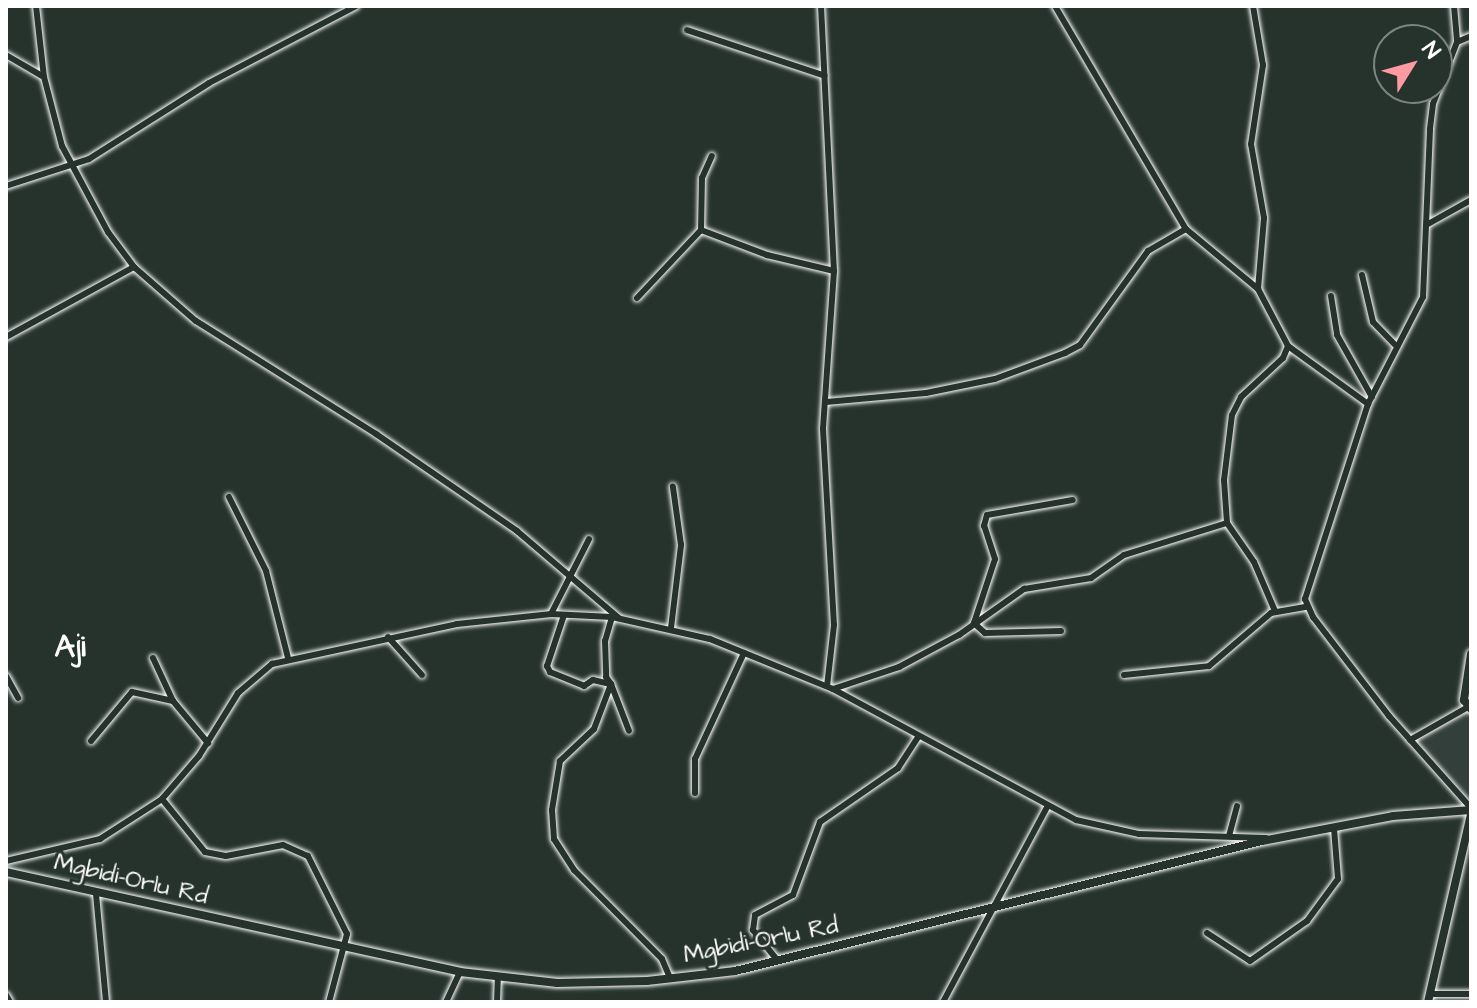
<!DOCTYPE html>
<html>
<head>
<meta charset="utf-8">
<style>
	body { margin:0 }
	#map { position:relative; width:1477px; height:1008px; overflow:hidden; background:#26332d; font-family:"Architects Daughter",sans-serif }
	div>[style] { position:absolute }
	.built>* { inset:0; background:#333f3a }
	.roads { filter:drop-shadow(0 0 2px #fff) drop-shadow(0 0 2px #fff) }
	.street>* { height:6px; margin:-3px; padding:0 3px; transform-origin:3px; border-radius:3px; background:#26332d }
	.secondary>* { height:8px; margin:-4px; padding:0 4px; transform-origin:4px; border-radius:4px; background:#26332d }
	span { translate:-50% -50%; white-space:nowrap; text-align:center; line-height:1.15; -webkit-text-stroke:6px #26332d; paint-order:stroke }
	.street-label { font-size:24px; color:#fff }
	.district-label { font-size:32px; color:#fff; font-weight:700 }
	.frame { position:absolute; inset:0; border:8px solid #fff; pointer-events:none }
	.north { position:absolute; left:1373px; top:24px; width:80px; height:80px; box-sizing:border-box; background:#26332d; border:2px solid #7d8581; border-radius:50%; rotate:53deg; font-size:22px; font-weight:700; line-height:32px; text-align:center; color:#fff }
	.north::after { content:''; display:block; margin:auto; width:28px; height:36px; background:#ff9aa2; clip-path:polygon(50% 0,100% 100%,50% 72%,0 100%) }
</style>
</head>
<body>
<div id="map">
	<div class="built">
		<div style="clip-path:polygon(1468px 707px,1471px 709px,1471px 799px,1413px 738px)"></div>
	</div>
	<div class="roads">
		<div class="street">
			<div style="left:36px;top:6px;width:71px;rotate:83.6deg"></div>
			<div style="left:44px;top:77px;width:71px;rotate:75.4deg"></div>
			<div style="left:62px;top:146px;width:98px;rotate:61.9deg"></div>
			<div style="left:108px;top:232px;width:44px;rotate:53.4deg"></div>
			<div style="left:134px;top:267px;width:82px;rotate:41.1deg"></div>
			<div style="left:196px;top:321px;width:213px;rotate:32.1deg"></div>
			<div style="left:376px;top:434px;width:171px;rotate:34.5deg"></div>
			<div style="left:517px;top:531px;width:134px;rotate:40.5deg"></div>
			<div style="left:821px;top:6px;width:265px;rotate:87.2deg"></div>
			<div style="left:834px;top:271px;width:158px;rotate:94deg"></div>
			<div style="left:823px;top:429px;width:196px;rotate:86.8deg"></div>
			<div style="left:834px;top:625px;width:61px;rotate:96.5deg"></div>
			<div style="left:1055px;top:6px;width:259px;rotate:59.6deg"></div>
			<div style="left:1186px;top:229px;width:94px;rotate:39.8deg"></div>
			<div style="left:1258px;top:289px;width:64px;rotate:62.2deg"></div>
			<div style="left:1288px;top:346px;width:99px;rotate:35.9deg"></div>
			<div style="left:1253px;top:6px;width:60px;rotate:80.4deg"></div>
			<div style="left:1263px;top:65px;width:80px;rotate:98.6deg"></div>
			<div style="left:1251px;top:144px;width:75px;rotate:80deg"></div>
			<div style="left:1264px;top:218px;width:71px;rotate:94.8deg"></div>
			<div style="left:1454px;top:6px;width:36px;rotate:85deg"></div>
			<div style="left:1457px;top:42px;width:66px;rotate:111.2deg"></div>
			<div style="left:1433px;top:104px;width:26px;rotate:97deg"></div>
			<div style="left:1430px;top:130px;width:167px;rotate:92.4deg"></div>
			<div style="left:1423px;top:297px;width:120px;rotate:117.2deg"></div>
			<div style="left:1368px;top:404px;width:205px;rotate:107.9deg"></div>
			<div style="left:1305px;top:599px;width:20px;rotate:66deg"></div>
			<div style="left:1313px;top:617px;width:125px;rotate:52.5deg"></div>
			<div style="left:1389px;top:716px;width:123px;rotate:48.3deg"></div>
			<div style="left:687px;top:30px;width:145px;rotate:18.4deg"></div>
			<div style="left:1457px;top:42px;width:15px;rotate:-23deg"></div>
			<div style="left:6px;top:55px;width:44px;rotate:30.1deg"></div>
			<div style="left:6px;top:186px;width:87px;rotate:-18deg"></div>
			<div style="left:89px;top:159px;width:142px;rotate:-32.3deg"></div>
			<div style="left:209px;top:83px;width:166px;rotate:-27.6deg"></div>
			<div style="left:1428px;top:224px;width:49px;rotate:-29.2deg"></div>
			<div style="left:701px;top:230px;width:52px;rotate:-88.9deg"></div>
			<div style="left:702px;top:178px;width:24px;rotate:-66deg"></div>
			<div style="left:1362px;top:275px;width:48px;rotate:76.8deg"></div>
			<div style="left:1373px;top:322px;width:32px;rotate:46deg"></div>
			<div style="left:1331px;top:296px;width:39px;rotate:81deg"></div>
			<div style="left:1337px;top:335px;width:71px;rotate:60.6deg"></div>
			<div style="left:637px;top:298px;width:93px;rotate:-46.7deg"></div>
			<div style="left:701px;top:230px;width:71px;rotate:20.7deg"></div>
			<div style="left:767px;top:255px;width:69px;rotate:13.4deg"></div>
			<div style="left:6px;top:337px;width:146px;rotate:-28.7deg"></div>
			<div style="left:826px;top:402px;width:100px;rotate:-5.1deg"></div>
			<div style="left:926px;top:393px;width:70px;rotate:-11.5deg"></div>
			<div style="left:995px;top:379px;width:75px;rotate:-20.4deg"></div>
			<div style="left:1065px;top:353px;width:17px;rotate:-28deg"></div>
			<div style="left:1080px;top:345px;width:116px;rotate:-54.1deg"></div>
			<div style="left:1148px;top:251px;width:44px;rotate:-30.1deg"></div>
			<div style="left:229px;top:497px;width:83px;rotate:63.4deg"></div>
			<div style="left:266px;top:571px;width:90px;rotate:75.8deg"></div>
			<div style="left:1275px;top:611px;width:53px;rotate:-113.2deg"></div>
			<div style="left:1254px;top:562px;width:47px;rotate:-124.7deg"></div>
			<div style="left:1227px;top:523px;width:43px;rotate:-94deg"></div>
			<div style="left:1224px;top:480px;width:65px;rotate:-83deg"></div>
			<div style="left:1232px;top:415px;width:20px;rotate:-63deg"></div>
			<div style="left:1241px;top:397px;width:57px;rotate:-42.9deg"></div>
			<div style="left:1283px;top:358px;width:13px;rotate:-67deg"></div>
			<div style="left:551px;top:614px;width:84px;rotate:-63.1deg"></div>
			<div style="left:564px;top:615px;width:54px;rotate:108.4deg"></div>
			<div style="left:547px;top:666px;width:7px;rotate:63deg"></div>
			<div style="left:550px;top:672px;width:37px;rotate:22deg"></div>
			<div style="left:584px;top:686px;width:11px;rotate:-34deg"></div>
			<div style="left:593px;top:680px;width:18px;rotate:13deg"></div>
			<div style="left:611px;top:684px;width:50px;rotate:69deg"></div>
			<div style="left:612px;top:617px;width:25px;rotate:106deg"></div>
			<div style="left:605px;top:641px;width:36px;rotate:88deg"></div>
			<div style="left:606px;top:677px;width:9px;rotate:54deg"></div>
			<div style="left:611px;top:684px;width:48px;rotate:110.7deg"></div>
			<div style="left:594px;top:729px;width:47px;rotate:136.7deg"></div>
			<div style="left:560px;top:761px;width:50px;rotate:99.3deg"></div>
			<div style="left:552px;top:810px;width:29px;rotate:86deg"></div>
			<div style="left:554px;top:839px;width:37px;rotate:57deg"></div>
			<div style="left:574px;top:870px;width:125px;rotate:45.3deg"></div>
			<div style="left:662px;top:959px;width:21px;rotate:67deg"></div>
			<div style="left:671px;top:628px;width:84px;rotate:-83.1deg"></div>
			<div style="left:681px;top:545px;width:59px;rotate:-97.9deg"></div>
			<div style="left:1061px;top:631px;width:76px;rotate:178.5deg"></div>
			<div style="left:985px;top:633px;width:15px;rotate:-138deg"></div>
			<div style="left:974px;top:623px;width:67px;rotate:-71.8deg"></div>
			<div style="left:995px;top:559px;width:35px;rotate:-108deg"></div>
			<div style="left:984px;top:526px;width:11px;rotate:-75deg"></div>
			<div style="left:987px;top:515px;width:87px;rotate:-9.9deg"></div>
			<div style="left:388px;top:637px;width:51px;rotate:48.2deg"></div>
			<div style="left:153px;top:658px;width:47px;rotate:65.1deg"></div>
			<div style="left:173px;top:701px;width:55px;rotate:50.2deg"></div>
			<div style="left:1124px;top:675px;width:85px;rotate:-6deg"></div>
			<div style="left:1209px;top:666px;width:82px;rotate:-40.5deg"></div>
			<div style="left:1271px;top:613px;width:36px;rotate:-10deg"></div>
			<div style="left:6px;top:676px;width:25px;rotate:61deg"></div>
			<div style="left:833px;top:689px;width:70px;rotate:-18.4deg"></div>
			<div style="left:899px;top:667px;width:68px;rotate:-28.1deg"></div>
			<div style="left:959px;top:635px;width:80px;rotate:-35.3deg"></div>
			<div style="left:1024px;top:589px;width:68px;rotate:-9.3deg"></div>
			<div style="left:1091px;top:578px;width:40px;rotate:-34.9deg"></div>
			<div style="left:1124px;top:555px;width:108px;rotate:-17.3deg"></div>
			<div style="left:1410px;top:740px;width:67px;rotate:-29.6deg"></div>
			<div style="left:91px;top:741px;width:64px;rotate:-50.1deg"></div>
			<div style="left:132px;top:692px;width:42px;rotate:12.4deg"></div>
			<div style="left:695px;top:793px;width:34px;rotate:-90deg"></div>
			<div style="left:695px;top:759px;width:117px;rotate:-65.2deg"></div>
			<div style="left:162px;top:799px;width:68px;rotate:50.9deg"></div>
			<div style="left:205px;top:852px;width:21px;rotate:11deg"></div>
			<div style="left:226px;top:856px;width:58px;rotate:-10.9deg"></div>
			<div style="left:283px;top:845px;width:27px;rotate:24deg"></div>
			<div style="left:308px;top:856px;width:87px;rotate:63.4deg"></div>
			<div style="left:347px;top:934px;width:70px;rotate:104.8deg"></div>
			<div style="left:1229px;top:836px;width:31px;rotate:-75deg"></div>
			<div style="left:6px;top:861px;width:97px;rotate:-13.2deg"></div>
			<div style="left:100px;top:839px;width:74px;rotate:-32.8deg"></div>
			<div style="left:162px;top:799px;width:57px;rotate:-49.3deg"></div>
			<div style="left:199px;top:756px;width:74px;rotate:-58.2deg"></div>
			<div style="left:238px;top:693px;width:45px;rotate:-40.5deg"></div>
			<div style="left:272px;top:664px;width:189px;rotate:-12.2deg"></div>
			<div style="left:457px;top:624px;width:95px;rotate:-6.1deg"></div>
			<div style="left:551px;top:614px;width:61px;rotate:2.8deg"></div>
			<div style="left:612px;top:617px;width:100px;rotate:12.7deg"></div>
			<div style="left:710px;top:639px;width:133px;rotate:22.1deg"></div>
			<div style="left:833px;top:689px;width:276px;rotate:28.3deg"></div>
			<div style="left:1076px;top:820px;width:65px;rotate:12.5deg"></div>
			<div style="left:1139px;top:834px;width:127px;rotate:1.8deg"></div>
			<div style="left:96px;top:894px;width:108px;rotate:84.7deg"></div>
			<div style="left:1207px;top:933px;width:51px;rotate:33.1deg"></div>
			<div style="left:1250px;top:961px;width:70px;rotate:-35.1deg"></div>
			<div style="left:1307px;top:921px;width:52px;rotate:-53.6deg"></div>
			<div style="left:1338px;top:879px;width:51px;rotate:-94.5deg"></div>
			<div style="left:778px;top:961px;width:40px;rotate:-129deg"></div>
			<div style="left:753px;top:930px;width:15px;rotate:-82deg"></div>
			<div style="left:755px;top:915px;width:43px;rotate:-27.8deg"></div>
			<div style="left:793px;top:895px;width:78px;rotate:-69.7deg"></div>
			<div style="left:820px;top:822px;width:95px;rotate:-34.7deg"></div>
			<div style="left:898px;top:768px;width:38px;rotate:-57deg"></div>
			<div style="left:1430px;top:994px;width:41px"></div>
			<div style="left:6px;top:995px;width:8px;rotate:60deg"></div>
			<div style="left:446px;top:1002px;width:33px;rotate:-65deg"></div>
			<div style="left:497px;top:1002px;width:25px;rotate:-88deg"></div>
			<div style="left:943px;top:1002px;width:221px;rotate:-61.9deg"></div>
		</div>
		<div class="secondary">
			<div style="left:1471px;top:654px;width:47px;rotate:98.7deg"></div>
			<div style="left:1464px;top:700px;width:11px;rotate:52deg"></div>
			<div style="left:6px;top:872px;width:465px;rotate:12.4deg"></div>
			<div style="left:460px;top:972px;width:98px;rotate:6.5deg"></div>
			<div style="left:557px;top:983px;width:90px;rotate:-1.3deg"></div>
			<div style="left:647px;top:981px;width:89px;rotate:-6.5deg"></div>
			<div style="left:735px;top:971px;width:543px;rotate:-13.86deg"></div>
			<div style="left:1262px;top:841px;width:133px;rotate:-10.8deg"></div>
			<div style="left:1393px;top:816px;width:78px;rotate:-4.4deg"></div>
			<div style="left:1428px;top:1002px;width:192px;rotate:-77.1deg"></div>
		</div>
	</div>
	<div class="street-label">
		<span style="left:131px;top:880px;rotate:13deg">Mgbidi-Orlu Rd</span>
		<span style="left:761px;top:941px;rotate:-11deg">Mgbidi-Orlu Rd</span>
	</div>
	<div class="district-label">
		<span style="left:70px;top:647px">Aji</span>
	</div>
	<div class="frame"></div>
	<div class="north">N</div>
</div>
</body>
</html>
